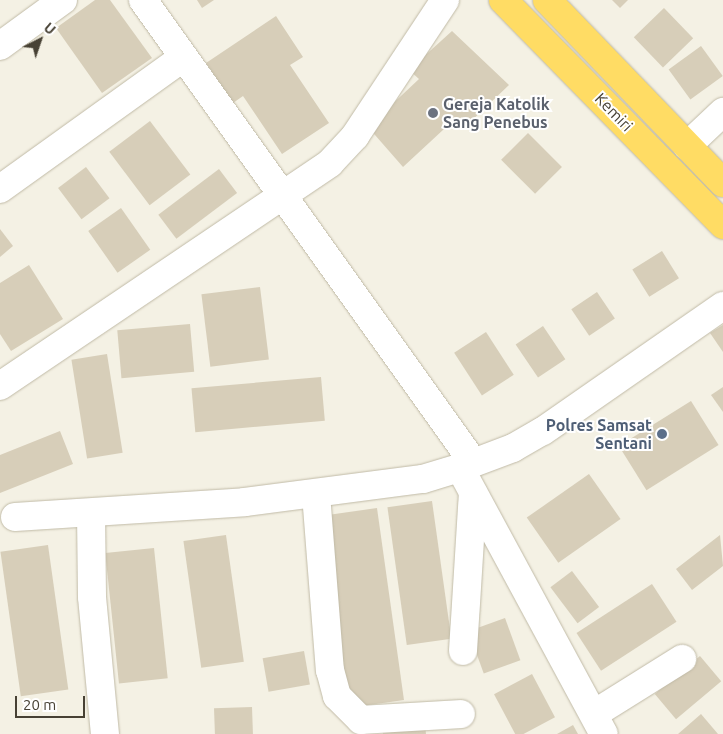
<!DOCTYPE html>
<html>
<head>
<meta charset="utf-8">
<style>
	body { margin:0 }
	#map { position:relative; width:723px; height:734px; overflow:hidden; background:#f4f1e4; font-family:Ubuntu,sans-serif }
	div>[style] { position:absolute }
	.building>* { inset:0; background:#d7ceb9; transform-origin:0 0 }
	.roads { filter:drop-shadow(0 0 1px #c0baa6) drop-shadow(0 0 1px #c0baa6) }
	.minor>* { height:28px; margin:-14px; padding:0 14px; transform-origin:14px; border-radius:14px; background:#fff }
	.highway>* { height:28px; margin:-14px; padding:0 14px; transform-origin:14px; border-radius:14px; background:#ffdc64 }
	.dots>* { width:14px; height:14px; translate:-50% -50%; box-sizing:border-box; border:2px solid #fff; border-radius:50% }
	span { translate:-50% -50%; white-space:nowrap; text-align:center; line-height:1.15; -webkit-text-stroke:4px #fff; paint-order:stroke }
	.worship-label { font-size:16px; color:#5b616d; font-weight:700 }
	.left { translate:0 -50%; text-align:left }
	.street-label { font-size:16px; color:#474134 }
	.service-label { font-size:16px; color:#4e5e75; font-weight:700 }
	.right { translate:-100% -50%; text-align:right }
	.north { position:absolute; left:15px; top:15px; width:50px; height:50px; -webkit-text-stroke:4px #fff; paint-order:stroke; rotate:41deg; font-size:14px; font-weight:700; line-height:20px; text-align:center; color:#474134 }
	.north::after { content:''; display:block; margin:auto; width:18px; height:22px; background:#474134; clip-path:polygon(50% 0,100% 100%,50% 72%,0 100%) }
	.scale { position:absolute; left:15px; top:696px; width:70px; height:22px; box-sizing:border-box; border:2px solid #474134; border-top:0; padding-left:6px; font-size:15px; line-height:18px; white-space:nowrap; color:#474134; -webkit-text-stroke:4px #fff; paint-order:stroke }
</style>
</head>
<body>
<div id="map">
	<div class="building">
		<div style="clip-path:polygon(95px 0,110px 0,152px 58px,102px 93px,56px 28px)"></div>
		<div style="clip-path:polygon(197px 0,214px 0,202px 8px)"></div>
		<div style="clip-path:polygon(612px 0,628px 0,620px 8px)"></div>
		<div style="left:664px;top:8px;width:42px;height:42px;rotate:46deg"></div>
		<div style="clip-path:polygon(276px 16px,303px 57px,290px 65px,329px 123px,282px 154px,243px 96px,233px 103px,206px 63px)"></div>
		<div style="clip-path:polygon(452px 31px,509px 85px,466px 126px,457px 117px,403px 167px,368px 127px,419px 79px,409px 70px)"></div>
		<div style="left:701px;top:46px;width:37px;height:40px;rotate:54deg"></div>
		<div style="left:150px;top:121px;width:67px;height:51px;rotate:53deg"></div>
		<div style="left:528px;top:133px;width:48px;height:38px;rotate:45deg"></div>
		<div style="left:86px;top:167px;width:39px;height:35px;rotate:53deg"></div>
		<div style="left:219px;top:169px;width:30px;height:76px;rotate:53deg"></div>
		<div style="left:121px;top:208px;width:51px;height:40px;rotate:55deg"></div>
		<div style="clip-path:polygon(0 229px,13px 246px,0 257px)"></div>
		<div style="left:662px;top:251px;width:32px;height:35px;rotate:58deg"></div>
		<div style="clip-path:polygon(29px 265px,63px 319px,11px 351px,0 334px,0 283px)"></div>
		<div style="left:260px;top:287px;width:73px;height:59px;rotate:83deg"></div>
		<div style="left:597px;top:292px;width:32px;height:31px;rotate:56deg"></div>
		<div style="left:190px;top:324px;width:48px;height:73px;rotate:85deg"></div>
		<div style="clip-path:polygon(723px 325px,723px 352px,710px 333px)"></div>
		<div style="left:543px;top:326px;width:40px;height:33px;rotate:56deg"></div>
		<div style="left:486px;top:332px;width:51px;height:38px;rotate:57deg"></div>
		<div style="left:107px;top:354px;width:100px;height:36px;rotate:81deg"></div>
		<div style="left:321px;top:377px;width:44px;height:130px;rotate:85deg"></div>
		<div style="clip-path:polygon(723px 387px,723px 412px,711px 395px)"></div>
		<div style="left:691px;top:401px;width:52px;height:85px;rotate:58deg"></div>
		<div style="clip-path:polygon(60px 431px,73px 464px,0 493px,0 455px)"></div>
		<div style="left:589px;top:474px;width:55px;height:76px;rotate:55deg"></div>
		<div style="left:432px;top:501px;width:139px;height:45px;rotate:82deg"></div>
		<div style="left:377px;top:508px;width:194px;height:55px;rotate:82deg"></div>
		<div style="left:226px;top:535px;width:128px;height:43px;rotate:82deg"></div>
		<div style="clip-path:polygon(720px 535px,723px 566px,692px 590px,676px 569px)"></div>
		<div style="left:48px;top:545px;width:146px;height:48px;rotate:82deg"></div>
		<div style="left:154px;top:548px;width:131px;height:49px;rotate:84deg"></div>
		<div style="left:572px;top:571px;width:45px;height:27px;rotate:53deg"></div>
		<div style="left:652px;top:584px;width:45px;height:90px;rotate:57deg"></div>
		<div style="left:505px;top:618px;width:45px;height:39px;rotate:70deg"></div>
		<div style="left:304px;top:651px;width:34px;height:42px;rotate:80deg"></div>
		<div style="left:700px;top:656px;width:33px;height:59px;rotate:50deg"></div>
		<div style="left:532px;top:674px;width:49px;height:43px;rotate:62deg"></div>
		<div style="left:252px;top:707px;width:27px;height:38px;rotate:88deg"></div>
		<div style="clip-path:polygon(701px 714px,718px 734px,678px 734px)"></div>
		<div style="clip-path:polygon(425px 724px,426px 734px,383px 734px,382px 729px)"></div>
		<div style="clip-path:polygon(573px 725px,578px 734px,557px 734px)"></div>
	</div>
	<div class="roads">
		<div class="minor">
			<div style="left:143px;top:0;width:568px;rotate:54.46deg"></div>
			<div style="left:0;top:46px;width:78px;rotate:-36.1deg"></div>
			<div style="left:687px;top:146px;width:50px;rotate:-43.4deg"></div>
			<div style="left:0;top:189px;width:224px;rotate:-35.7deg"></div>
			<div style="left:0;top:386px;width:398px;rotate:-34deg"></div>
			<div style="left:330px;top:163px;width:37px;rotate:-47deg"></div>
			<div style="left:355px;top:136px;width:163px;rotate:-56.5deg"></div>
			<div style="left:460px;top:468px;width:302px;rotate:61.6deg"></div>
			<div style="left:316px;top:494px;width:177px;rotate:85.5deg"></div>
			<div style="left:330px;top:670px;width:27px;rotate:75deg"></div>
			<div style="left:337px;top:696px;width:34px;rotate:45deg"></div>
			<div style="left:361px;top:720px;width:100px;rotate:-3.4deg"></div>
			<div style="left:91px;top:513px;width:84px;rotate:89.3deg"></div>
			<div style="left:92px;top:597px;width:138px;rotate:84.6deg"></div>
			<div style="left:15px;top:517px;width:230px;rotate:-3.7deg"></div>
			<div style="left:245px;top:502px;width:179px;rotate:-7.4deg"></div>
			<div style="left:423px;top:479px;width:39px;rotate:-17deg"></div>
			<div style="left:460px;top:468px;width:57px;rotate:-20.7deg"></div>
			<div style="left:513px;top:448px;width:34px;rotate:-30deg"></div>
			<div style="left:543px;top:431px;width:219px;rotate:-34.8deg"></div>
			<div style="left:463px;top:651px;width:158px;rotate:-86.4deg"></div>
			<div style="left:594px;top:714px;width:104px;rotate:-32deg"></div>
		</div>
		<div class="highway">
			<div style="left:503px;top:0;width:315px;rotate:45.6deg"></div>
			<div style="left:547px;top:0;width:254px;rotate:46.1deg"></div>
		</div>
	</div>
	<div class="dots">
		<div style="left:433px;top:113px;background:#6b7280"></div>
		<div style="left:662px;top:434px;background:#5c6f8a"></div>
	</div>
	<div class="worship-label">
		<span class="left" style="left:443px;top:113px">Gereja Katolik<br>Sang Penebus</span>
	</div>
	<div class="street-label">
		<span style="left:614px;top:112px;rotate:46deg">Kemiri</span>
	</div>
	<div class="service-label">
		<span class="right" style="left:652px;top:434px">Polres Samsat<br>Sentani</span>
	</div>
	<div class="north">U</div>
	<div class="scale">20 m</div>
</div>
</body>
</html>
